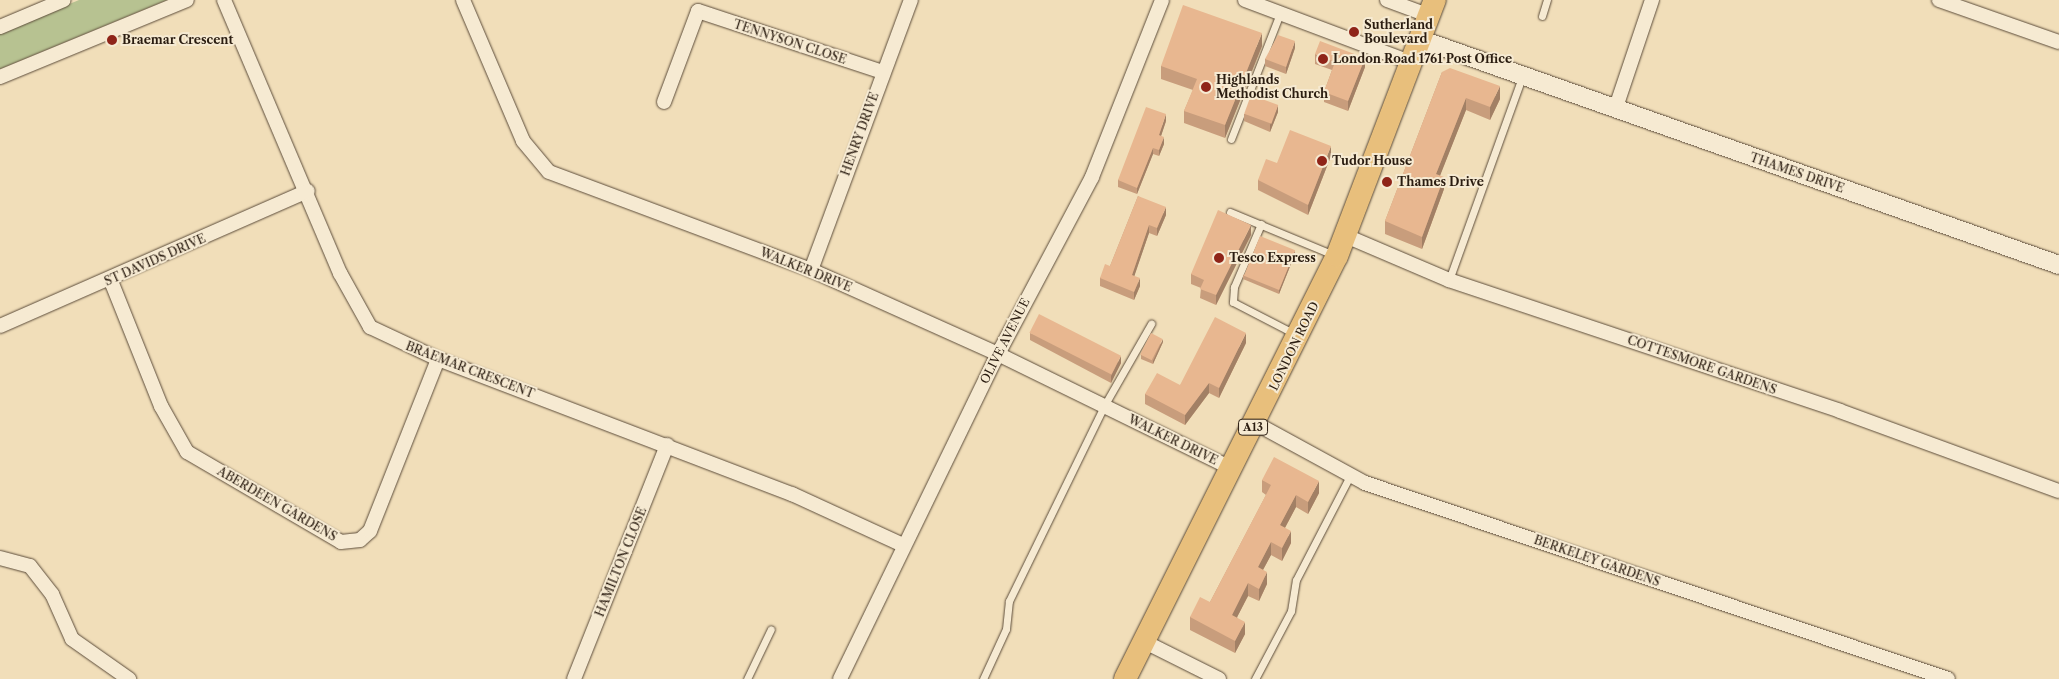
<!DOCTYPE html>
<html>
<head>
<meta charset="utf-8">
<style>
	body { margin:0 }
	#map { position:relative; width:2059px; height:679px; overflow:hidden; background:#f1deb9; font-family:"Libre Caslon Text",serif }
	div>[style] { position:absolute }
	.green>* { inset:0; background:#b7c291 }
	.roads { filter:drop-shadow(0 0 1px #5c4c3a) drop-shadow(0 0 1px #5c4c3a) }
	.service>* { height:7px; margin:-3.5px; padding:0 3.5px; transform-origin:3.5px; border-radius:3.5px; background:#f6ead2 }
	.minor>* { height:14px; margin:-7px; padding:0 7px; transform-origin:7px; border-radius:7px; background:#f6ead2 }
	.tertiary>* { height:18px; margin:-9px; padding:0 9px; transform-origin:9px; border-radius:9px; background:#f6ead2 }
	.primary>* { height:22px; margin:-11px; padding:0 11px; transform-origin:11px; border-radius:11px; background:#e8bf7c }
	.wall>* { inset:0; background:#c89d7c }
	.shaded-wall>* { inset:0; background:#a28065 }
	.building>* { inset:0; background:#e8b790; transform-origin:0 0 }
	.dots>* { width:14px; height:14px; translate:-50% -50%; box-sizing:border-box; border:2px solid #f6ead2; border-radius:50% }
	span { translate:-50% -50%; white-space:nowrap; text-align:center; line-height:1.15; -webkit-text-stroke:4px #f6ead2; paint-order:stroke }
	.shield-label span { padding:1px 4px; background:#f6ead2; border:1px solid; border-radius:4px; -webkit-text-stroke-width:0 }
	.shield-label { font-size:11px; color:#2a1c10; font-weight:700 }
	.poi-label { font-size:12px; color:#2a1c10; font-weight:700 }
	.left { translate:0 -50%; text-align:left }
	.street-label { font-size:12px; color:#2a1c10 }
</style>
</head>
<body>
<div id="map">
	<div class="green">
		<div style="clip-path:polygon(79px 0,167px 0,0 69px,0 33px)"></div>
	</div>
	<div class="roads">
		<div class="service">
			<div style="left:1542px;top:16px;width:17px;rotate:-73deg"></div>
			<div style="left:1231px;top:139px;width:135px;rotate:-68.7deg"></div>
			<div style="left:1230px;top:212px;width:113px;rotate:22.5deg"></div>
			<div style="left:1261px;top:224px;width:69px;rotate:113.2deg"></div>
			<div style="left:1234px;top:287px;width:15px;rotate:94deg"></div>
			<div style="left:1233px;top:302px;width:70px;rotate:27.3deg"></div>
			<div style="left:1449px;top:280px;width:216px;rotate:-70.2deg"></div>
			<div style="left:747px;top:679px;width:55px;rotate:-64.4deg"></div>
			<div style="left:983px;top:679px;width:55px;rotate:-65.3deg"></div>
			<div style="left:1006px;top:629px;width:28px;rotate:-84deg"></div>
			<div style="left:1009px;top:601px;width:217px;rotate:-64deg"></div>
			<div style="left:1104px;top:406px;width:95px;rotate:-60.2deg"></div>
			<div style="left:1255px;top:679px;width:77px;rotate:-62.1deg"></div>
			<div style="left:1291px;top:611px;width:31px;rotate:-81deg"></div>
			<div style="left:1296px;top:580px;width:117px;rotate:-62.6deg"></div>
		</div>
		<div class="minor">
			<div style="left:224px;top:0;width:297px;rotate:67deg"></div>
			<div style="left:340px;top:273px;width:62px;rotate:60.9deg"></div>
			<div style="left:370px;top:327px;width:75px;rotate:25.2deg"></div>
			<div style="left:438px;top:359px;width:379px;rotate:20.9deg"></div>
			<div style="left:792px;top:494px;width:122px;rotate:24.7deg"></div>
			<div style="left:463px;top:0;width:153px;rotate:66.9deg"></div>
			<div style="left:523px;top:141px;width:40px;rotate:50deg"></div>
			<div style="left:549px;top:172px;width:280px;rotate:20.5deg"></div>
			<div style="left:811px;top:270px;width:205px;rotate:24.2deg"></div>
			<div style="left:998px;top:354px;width:259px;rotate:26.1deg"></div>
			<div style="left:1245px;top:0;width:179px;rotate:20.6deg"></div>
			<div style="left:1387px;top:0;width:46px;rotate:20.4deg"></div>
			<div style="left:1939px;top:0;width:127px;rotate:19.3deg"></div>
			<div style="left:0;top:27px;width:69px;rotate:-22.9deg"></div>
			<div style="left:0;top:77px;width:202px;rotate:-22.4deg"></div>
			<div style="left:664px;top:102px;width:97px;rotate:-69.5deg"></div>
			<div style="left:698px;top:11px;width:194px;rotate:18.3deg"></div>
			<div style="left:1615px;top:110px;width:116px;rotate:-71.4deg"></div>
			<div style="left:1346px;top:236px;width:112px;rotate:23.1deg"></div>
			<div style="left:1449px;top:280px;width:412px;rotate:18.5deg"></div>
			<div style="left:1840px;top:411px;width:233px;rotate:20.1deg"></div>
			<div style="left:811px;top:270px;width:288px;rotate:-69.7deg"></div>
			<div style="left:111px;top:281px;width:135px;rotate:68.2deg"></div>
			<div style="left:161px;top:406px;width:53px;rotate:60.5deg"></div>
			<div style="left:187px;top:452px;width:178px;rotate:30.3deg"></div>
			<div style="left:341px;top:542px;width:19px;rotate:-6deg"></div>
			<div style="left:360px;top:540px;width:13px;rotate:-42deg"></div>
			<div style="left:370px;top:531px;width:185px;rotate:-68.4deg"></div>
			<div style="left:0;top:326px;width:336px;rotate:-23.7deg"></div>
			<div style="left:1255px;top:423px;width:125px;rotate:28.6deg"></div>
			<div style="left:1365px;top:483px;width:615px;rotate:18.58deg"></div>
			<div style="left:0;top:558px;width:31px;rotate:15deg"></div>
			<div style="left:30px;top:566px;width:36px;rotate:52deg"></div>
			<div style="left:52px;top:594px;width:49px;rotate:66deg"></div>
			<div style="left:72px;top:639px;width:70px;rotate:35.1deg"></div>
			<div style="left:1143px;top:641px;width:85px;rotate:26.6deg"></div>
			<div style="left:574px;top:679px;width:252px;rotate:-68.3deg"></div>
			<div style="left:840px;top:679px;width:361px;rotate:-64.1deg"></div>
			<div style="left:998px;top:354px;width:200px;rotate:-62deg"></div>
			<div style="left:1092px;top:177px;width:190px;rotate:-68.4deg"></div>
		</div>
		<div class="tertiary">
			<div style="left:1422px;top:40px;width:676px;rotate:19.45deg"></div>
		</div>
		<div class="primary">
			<div style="left:1125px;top:679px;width:473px;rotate:-63.4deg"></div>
			<div style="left:1337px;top:256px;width:274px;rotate:-69.1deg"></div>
		</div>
	</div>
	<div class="wall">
		<div style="clip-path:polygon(1262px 46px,1225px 138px,1184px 123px,1184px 111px,1193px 90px,1161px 79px,1161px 66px)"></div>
		<div style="clip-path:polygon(1295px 48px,1286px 74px,1265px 66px,1265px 59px)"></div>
		<div style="clip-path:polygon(1315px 54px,1365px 67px,1348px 111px,1324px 102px,1324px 92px,1332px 70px,1315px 64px)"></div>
		<div style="clip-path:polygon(1442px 72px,1500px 99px,1490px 120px,1466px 110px,1440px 175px,1444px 189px,1422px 249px,1385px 234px,1385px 221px)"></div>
		<div style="clip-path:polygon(1278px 112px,1270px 132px,1244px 121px,1244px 114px)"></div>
		<div style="clip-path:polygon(1166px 121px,1161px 136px,1164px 144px,1159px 156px,1153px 154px,1137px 194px,1118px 187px,1118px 180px)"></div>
		<div style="clip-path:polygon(1331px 156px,1308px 215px,1258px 190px,1258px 180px,1277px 163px)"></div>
		<div style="clip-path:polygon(1138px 196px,1166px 215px,1157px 236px,1149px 233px,1134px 276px,1140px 286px,1134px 300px,1100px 286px,1100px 278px,1110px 266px)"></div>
		<div style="clip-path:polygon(1251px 235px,1216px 305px,1200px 298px,1201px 288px,1191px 284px,1191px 274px)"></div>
		<div style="clip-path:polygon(1295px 254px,1279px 294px,1243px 279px,1243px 275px)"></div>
		<div style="clip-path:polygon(1030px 333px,1121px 363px,1111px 383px,1030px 340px)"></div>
		<div style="clip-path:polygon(1163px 342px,1153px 364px,1141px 359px,1141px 355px)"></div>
		<div style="clip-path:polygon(1246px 343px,1219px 398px,1209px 393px,1185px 425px,1145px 404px,1145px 394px,1180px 385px)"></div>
		<div style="clip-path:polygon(1262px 480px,1319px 493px,1308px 514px,1296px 507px,1285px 528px,1291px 543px,1282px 561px,1271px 555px,1263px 570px,1267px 584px,1259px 601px,1248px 596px,1237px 617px,1245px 634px,1235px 653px,1190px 630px,1190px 617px,1210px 602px,1266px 495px,1262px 492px)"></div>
	</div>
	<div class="shaded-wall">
		<div style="clip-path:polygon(1262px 33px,1262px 46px,1225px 138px,1225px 125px)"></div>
		<div style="clip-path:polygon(1295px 41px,1295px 48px,1286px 74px,1286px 67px)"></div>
		<div style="clip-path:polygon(1365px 58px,1365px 67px,1348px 111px,1348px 101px)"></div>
		<div style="clip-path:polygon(1500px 86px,1500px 99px,1490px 120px,1490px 107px)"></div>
		<div style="clip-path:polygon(1466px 98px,1466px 110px,1436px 186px,1436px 174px)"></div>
		<div style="clip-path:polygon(1278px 105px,1278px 112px,1270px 132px,1270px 125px)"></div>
		<div style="clip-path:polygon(1166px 114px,1166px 121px,1159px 142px,1159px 135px)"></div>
		<div style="clip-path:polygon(1164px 137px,1164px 144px,1159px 156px,1159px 150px)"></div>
		<div style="clip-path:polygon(1331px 146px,1331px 156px,1308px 215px,1308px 205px)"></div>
		<div style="clip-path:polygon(1153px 148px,1153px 154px,1137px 194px,1137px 188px)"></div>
		<div style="clip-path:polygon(1444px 177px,1444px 189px,1422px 249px,1422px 237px)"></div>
		<div style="clip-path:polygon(1166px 207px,1166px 215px,1157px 236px,1157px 228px)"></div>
		<div style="clip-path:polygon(1149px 225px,1149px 233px,1132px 283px,1132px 275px)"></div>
		<div style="clip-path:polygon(1251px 225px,1251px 235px,1216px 305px,1216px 295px)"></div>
		<div style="clip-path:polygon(1295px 250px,1295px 254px,1279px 294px,1279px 290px)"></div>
		<div style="clip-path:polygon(1140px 278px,1140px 286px,1134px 300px,1134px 292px)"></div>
		<div style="clip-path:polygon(1246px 333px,1246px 343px,1219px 398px,1219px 388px)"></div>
		<div style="clip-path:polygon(1163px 339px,1163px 342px,1153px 364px,1153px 361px)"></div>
		<div style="clip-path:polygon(1121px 356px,1121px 363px,1111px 383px,1111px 376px)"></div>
		<div style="clip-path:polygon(1209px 383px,1209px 393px,1185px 425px,1185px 415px)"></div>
		<div style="clip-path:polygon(1319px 481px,1319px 493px,1308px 514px,1308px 502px)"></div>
		<div style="clip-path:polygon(1296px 495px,1296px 507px,1280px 537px,1280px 525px)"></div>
		<div style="clip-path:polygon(1291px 531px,1291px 543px,1282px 561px,1282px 548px)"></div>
		<div style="clip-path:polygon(1271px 542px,1271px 555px,1258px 579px,1258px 567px)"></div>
		<div style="clip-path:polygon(1267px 572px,1267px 584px,1259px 601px,1259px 589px)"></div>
		<div style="clip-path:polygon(1248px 583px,1248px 596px,1232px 627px,1232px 615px)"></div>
		<div style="clip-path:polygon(1245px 622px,1245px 634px,1235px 653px,1235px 641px)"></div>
	</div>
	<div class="building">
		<div style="clip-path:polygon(1183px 5px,1262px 33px,1225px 125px,1184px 111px,1197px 79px,1161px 66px)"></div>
		<div style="clip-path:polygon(1278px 35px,1295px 41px,1286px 67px,1265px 59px)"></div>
		<div style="clip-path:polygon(1320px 41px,1365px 58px,1348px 101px,1324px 92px,1335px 62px,1315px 54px)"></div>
		<div style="clip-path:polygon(1450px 68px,1500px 86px,1490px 107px,1466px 98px,1436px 174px,1444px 177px,1422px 237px,1385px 221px,1442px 72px)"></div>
		<div style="left:1251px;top:95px;width:29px;height:20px;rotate:20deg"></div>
		<div style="clip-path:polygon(1146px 107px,1166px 114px,1159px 135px,1164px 137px,1159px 150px,1153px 148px,1137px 188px,1118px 180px)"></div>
		<div style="clip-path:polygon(1290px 130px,1331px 146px,1308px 205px,1258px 180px,1266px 159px,1277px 163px)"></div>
		<div style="clip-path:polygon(1138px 196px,1166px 207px,1157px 228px,1149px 225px,1132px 275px,1140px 278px,1134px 292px,1100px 278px,1105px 264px,1110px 266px)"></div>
		<div style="clip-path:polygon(1218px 210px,1251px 225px,1216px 295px,1200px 289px,1204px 280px,1191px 274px)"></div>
		<div style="left:1260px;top:236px;width:38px;height:43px;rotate:22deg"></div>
		<div style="left:1039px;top:314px;width:92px;height:21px;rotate:27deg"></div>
		<div style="clip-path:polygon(1215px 317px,1246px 333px,1219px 388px,1209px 383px,1185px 415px,1145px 394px,1157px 373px,1180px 385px)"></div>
		<div style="left:1151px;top:333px;width:13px;height:24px;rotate:27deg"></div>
		<div style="clip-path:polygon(1274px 457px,1319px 481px,1308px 502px,1296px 495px,1280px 525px,1291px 531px,1282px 548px,1271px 542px,1258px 567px,1267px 572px,1259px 589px,1248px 583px,1232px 615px,1245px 622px,1235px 641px,1190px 617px,1200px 597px,1210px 602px,1271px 485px,1262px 480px)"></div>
	</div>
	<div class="dots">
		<div style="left:1354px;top:32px;background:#8f2418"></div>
		<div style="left:112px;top:40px;background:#8f2418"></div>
		<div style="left:1323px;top:59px;background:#8f2418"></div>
		<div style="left:1206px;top:87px;background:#8f2418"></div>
		<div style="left:1322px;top:161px;background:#8f2418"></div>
		<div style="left:1387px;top:182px;background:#8f2418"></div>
		<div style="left:1219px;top:258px;background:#8f2418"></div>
	</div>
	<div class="shield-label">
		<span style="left:1253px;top:427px">A13</span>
	</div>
	<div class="poi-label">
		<span class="left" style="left:1364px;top:32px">Sutherland<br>Boulevard</span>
		<span class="left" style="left:122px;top:40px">Braemar Crescent</span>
		<span class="left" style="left:1333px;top:59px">London Road 1761 Post Office</span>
		<span class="left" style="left:1216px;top:87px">Highlands<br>Methodist Church</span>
		<span class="left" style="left:1332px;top:161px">Tudor House</span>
		<span class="left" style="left:1397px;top:182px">Thames Drive</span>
		<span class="left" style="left:1229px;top:258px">Tesco Express</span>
	</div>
	<div class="street-label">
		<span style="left:790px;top:42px;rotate:18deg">TENNYSON CLOSE</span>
		<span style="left:860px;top:134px;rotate:-70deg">HENRY DRIVE</span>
		<span style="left:1797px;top:173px;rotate:19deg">THAMES DRIVE</span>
		<span style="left:155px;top:260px;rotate:-24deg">ST DAVIDS DRIVE</span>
		<span style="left:806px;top:270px;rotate:22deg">WALKER DRIVE</span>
		<span style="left:1005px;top:341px;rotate:-63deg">OLIVE AVENUE</span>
		<span style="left:1294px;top:346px;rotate:-64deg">LONDON ROAD</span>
		<span style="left:1702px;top:365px;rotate:19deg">COTTESMORE GARDENS</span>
		<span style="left:470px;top:370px;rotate:21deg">BRAEMAR CRESCENT</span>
		<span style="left:1173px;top:440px;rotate:26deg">WALKER DRIVE</span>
		<span style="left:277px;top:504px;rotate:30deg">ABERDEEN GARDENS</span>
		<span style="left:1597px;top:561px;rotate:19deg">BERKELEY GARDENS</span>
		<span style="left:621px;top:562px;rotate:-68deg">HAMILTON CLOSE</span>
	</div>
</div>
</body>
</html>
